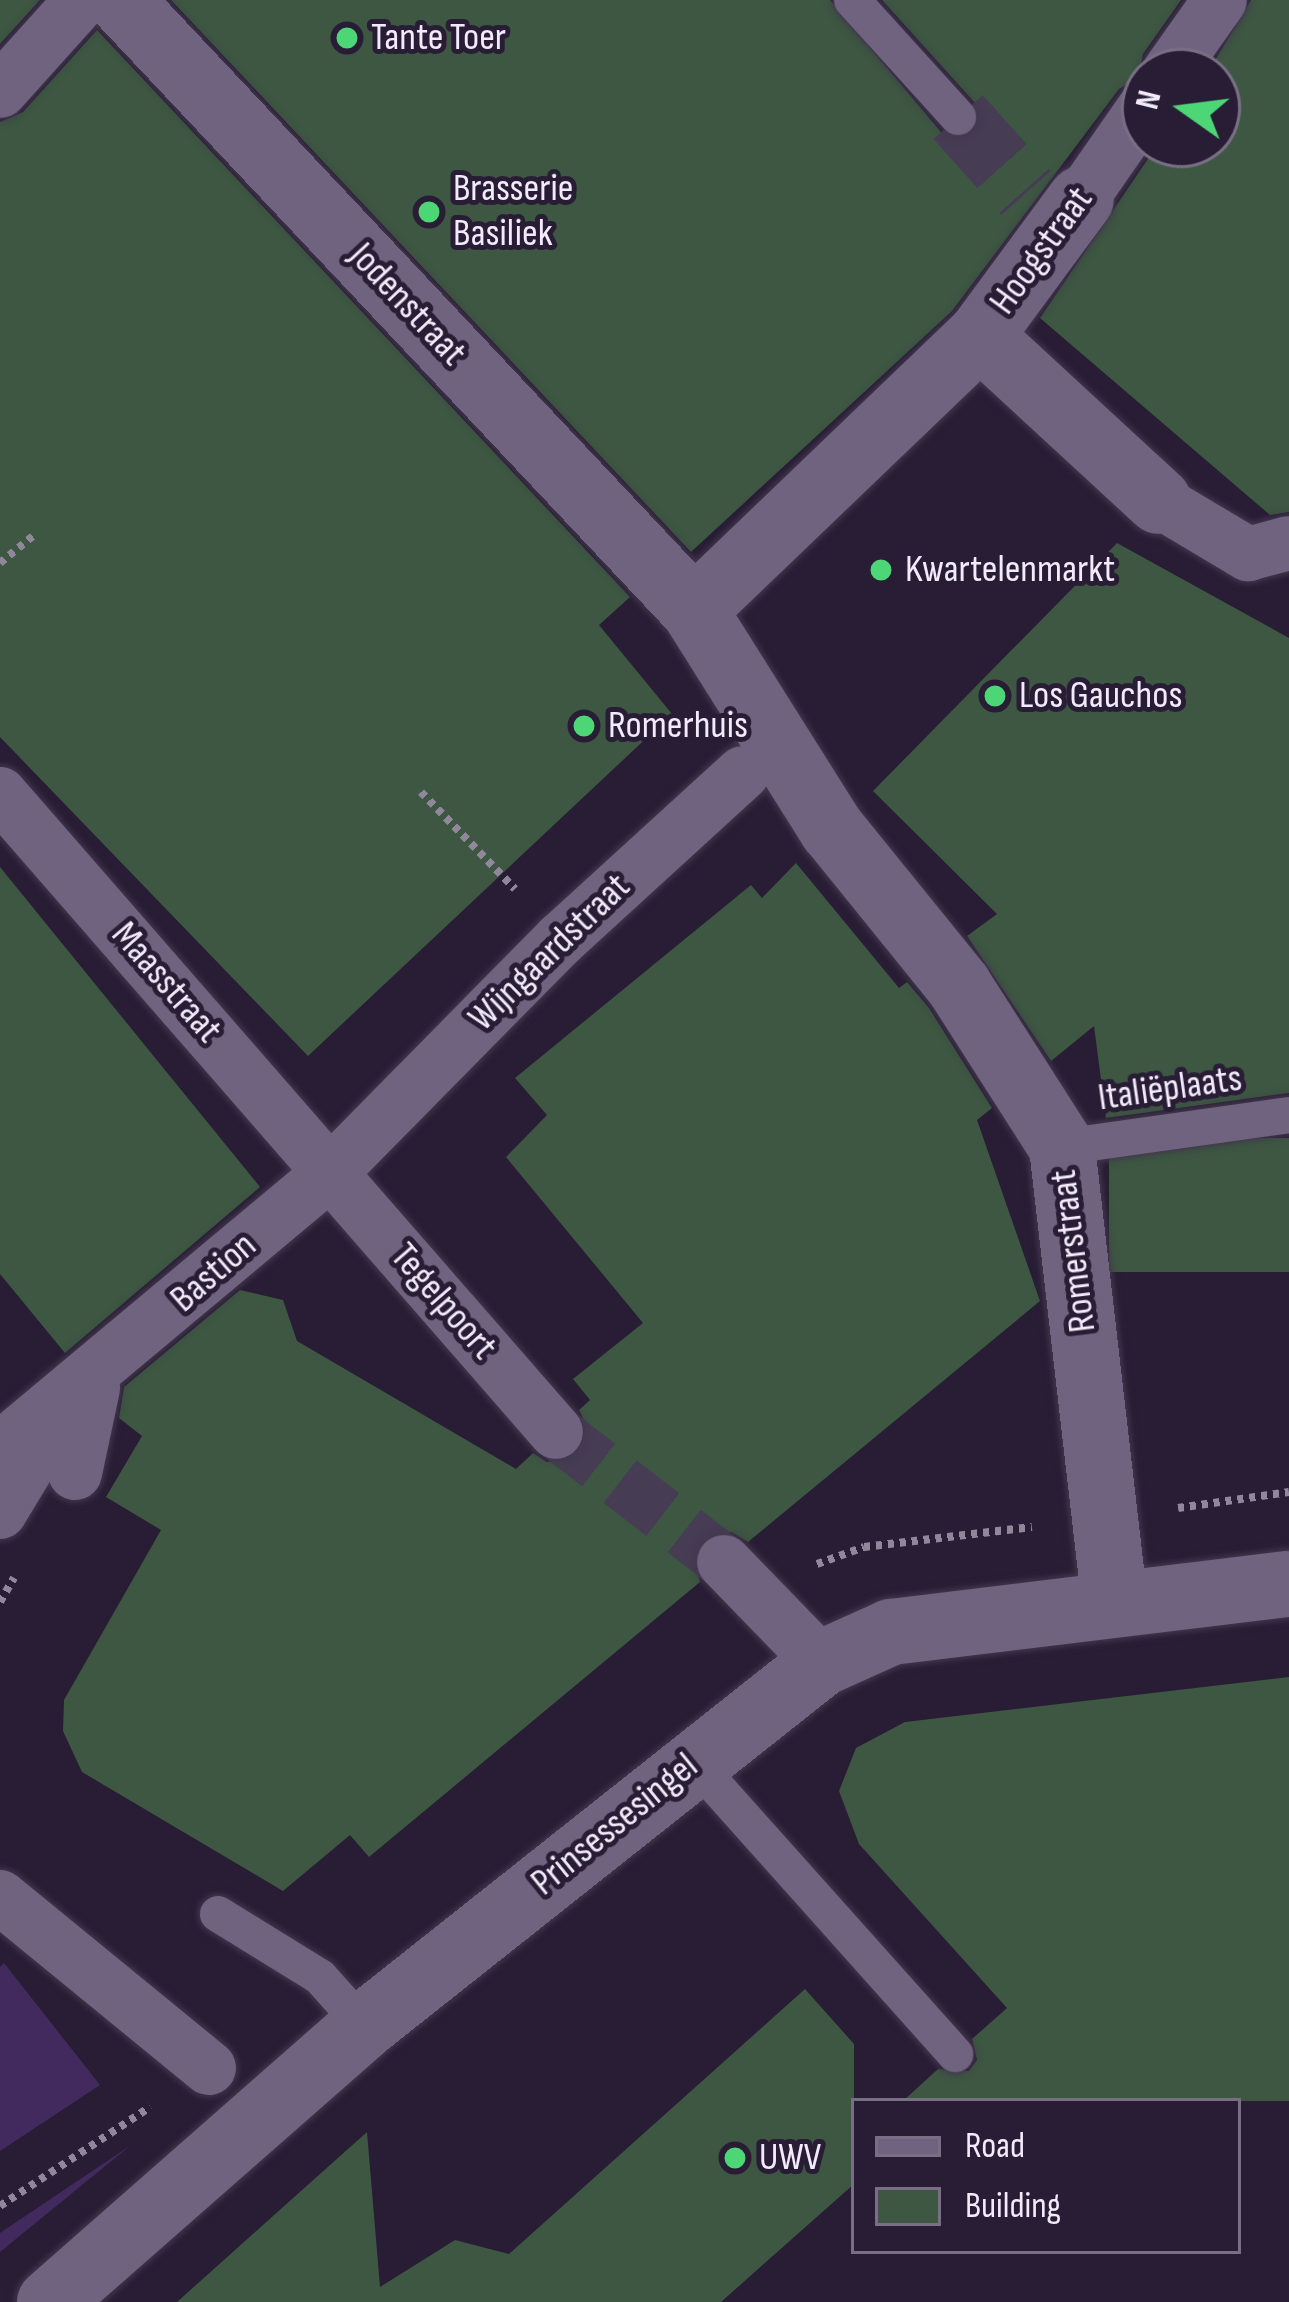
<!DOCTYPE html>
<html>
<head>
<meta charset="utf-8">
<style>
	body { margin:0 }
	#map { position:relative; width:1289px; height:2302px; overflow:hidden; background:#281d35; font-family:"Sofia Sans Condensed",sans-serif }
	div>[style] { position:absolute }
	.green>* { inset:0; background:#432a5e }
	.building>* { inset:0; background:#3d5742; transform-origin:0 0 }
	.pedestrian-tunnel>* { height:54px; margin-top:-27px; transform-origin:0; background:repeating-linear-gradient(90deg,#463c53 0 54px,transparent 0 81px) }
	.minor-tunnel>* { height:66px; margin-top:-33px; transform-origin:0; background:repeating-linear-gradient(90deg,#463c53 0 66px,transparent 0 99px) }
	.path>* { height:8px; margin-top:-4px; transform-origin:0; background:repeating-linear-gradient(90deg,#90879b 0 6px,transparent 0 12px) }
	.roads { filter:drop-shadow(0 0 3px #42384d) drop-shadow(0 0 3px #42384d) }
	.service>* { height:36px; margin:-18px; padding:0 18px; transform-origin:18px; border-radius:18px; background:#706380 }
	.pedestrian>* { height:54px; margin:-27px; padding:0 27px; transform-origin:27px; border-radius:27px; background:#706380 }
	.minor>* { height:66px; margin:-33px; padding:0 33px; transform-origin:33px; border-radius:33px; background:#706380 }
	.dots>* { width:33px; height:33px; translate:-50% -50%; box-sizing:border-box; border:6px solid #281d35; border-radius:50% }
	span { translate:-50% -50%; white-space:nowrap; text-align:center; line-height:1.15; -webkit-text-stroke:10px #281d35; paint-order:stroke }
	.poi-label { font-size:39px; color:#f1ebfb }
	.left { translate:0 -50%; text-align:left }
	.street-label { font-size:39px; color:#f1ebfb }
	.legend { position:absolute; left:851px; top:2098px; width:390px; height:156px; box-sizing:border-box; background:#281d35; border:3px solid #786f84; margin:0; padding:15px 21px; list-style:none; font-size:36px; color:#f1ebfb }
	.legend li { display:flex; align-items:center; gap:24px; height:60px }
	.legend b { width:60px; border:3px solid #786f84 }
	.north { position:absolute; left:1121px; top:48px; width:120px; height:120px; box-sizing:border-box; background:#281d35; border:3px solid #786f84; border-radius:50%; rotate:284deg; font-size:33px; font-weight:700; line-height:48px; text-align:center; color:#f1ebfb }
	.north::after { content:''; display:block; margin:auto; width:42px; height:54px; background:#4dd676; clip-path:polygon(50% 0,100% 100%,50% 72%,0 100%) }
</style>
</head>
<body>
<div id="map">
	<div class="green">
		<div style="clip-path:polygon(4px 1963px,100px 2085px,0 2151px,0 1967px)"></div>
		<div style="clip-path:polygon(131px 2145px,0 2252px,0 2233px)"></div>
	</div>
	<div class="building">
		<div style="clip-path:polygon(0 0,40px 0,0 44px)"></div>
		<div style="clip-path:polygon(171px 0,830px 0,941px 132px,962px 139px,979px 125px,975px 103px,882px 0,1181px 0,1143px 54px,1139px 77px,1119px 89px,952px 311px,691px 552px)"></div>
		<div style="clip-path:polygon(1251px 0,1289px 0,1289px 512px,1270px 515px,1040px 318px,1158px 144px,1217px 144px,1217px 72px,1208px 72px)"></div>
		<div style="clip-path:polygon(97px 30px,630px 597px,599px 625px,672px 714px,308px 1056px,0 737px,0 122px,23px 112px)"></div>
		<div style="clip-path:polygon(1117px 543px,1289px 638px,1289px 1093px,1106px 1118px,1094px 1026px,1051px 1061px,967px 936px,997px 914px,873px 791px)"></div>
		<div style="clip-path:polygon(796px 863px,899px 988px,907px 982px,929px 1008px,992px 1108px,977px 1120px,1040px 1301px,748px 1542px,731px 1532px,703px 1539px,694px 1555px,700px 1582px,369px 1857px,350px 1835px,283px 1891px,82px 1772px,63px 1731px,64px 1700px,161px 1530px,106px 1497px,142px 1436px,119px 1418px,124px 1387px,240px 1290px,283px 1300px,297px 1341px,516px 1469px,533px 1453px,547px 1462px,576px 1456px,587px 1427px,579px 1410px,590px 1400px,573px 1379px,643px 1323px,506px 1157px,547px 1115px,515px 1078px,751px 885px,762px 898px)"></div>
		<div style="clip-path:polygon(0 867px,260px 1187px,65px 1353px,0 1274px)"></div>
		<div style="left:1289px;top:1138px;width:134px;height:180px;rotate:90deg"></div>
		<div style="clip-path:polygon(1289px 1677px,1289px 2101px,903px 2101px,938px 2069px,969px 2071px,977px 2060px,972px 2039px,1007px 2008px,859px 1844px,839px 1791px,856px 1748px,905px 1722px)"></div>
		<div style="clip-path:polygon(805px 1989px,854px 2044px,854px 2184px,721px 2302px,177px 2302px,367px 2132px,380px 2287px,455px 2240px,509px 2254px)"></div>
	</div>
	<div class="pedestrian-tunnel">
		<div style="left:556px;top:1432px;width:212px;rotate:37.7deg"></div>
	</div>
	<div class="minor-tunnel">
		<div style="left:958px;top:117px;width:102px;rotate:48.2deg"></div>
	</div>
	<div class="path">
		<div style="left:0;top:563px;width:43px;rotate:-39.3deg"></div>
		<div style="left:421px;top:792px;width:135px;rotate:45.9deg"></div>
		<div style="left:1178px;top:1508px;width:112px;rotate:-8.2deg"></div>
		<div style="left:817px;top:1564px;width:50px;rotate:-19.9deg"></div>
		<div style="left:864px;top:1547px;width:169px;rotate:-6.8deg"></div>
		<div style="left:0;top:1602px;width:28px;rotate:-60deg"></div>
		<div style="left:0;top:2206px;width:180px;rotate:-33.4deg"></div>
	</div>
	<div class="roads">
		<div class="service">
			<div style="left:852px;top:0;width:158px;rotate:47.8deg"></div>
			<div style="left:1062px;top:1147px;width:229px;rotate:-8deg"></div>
			<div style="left:694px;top:1762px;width:392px;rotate:48.2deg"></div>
			<div style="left:218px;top:1914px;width:120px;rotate:31.7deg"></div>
			<div style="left:320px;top:1977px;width:66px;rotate:48.1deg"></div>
		</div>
		<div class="pedestrian">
			<div style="left:1169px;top:72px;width:88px;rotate:-54.7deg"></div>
			<div style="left:0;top:91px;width:122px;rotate:-48deg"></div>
			<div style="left:1081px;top:199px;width:112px;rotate:-55.2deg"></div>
			<div style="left:1159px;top:501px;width:104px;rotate:30.8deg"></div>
			<div style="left:1248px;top:554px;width:42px;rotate:-15deg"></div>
			<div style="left:0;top:794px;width:846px;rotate:48.93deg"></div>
			<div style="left:0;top:1449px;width:432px;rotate:-39.9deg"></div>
			<div style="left:331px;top:1172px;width:327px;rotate:-45.4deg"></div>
			<div style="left:561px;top:939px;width:246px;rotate:-42.4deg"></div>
			<div style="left:75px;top:1473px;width:87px;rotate:-78deg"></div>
			<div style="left:0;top:1512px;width:106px;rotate:-58.9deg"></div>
			<div style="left:724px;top:1562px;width:141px;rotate:45.9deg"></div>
			<div style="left:0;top:1897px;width:270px;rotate:39.3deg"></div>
		</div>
		<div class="minor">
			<div style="left:120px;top:0;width:838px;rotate:46.74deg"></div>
			<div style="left:694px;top:610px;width:259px;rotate:57.8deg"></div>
			<div style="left:832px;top:829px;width:202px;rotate:51deg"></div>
			<div style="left:959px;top:986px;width:191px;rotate:57.4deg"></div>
			<div style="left:1062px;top:1147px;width:459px;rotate:83.4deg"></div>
			<div style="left:980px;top:336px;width:243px;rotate:42.7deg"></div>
			<div style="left:694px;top:610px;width:396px;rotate:-43.8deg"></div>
			<div style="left:980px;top:336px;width:170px;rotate:-53.6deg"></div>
			<div style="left:50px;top:2302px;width:418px;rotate:-41.3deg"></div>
			<div style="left:364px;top:2026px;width:584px;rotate:-38.4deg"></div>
			<div style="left:822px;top:1663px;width:76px;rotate:-24.2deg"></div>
			<div style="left:891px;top:1632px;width:401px;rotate:-6.9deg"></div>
		</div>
	</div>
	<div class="dots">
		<div style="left:347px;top:38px;background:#4dd676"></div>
		<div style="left:429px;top:212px;background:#4dd676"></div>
		<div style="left:881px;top:570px;background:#4dd676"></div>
		<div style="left:995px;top:696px;background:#4dd676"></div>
		<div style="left:584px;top:726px;background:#4dd676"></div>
		<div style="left:735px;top:2158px;background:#4dd676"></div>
	</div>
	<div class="poi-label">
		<span class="left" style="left:371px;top:38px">Tante Toer</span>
		<span class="left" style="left:453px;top:212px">Brasserie<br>Basiliek</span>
		<span class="left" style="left:905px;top:570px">Kwartelenmarkt</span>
		<span class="left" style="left:1019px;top:696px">Los Gauchos</span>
		<span class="left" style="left:608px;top:726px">Romerhuis</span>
		<span class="left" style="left:759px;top:2158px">UWV</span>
	</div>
	<div class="street-label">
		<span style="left:1042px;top:251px;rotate:-54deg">Hoogstraat</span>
		<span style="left:407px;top:305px;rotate:47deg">Jodenstraat</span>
		<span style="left:550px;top:953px;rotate:-44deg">Wijngaardstraat</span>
		<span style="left:166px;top:983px;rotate:49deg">Maasstraat</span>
		<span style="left:1170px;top:1089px;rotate:-8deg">Italiëplaats</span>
		<span style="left:1074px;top:1251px;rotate:-97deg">Romerstraat</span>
		<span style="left:214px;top:1273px;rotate:-41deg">Bastion</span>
		<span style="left:443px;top:1302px;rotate:49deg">Tegelpoort</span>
		<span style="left:615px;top:1825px;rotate:-39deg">Prinsessesingel</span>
	</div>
	<ul class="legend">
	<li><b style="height:15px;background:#706380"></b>Road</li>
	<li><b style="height:33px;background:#3d5742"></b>Building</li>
	</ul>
	<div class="north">N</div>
</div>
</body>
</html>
